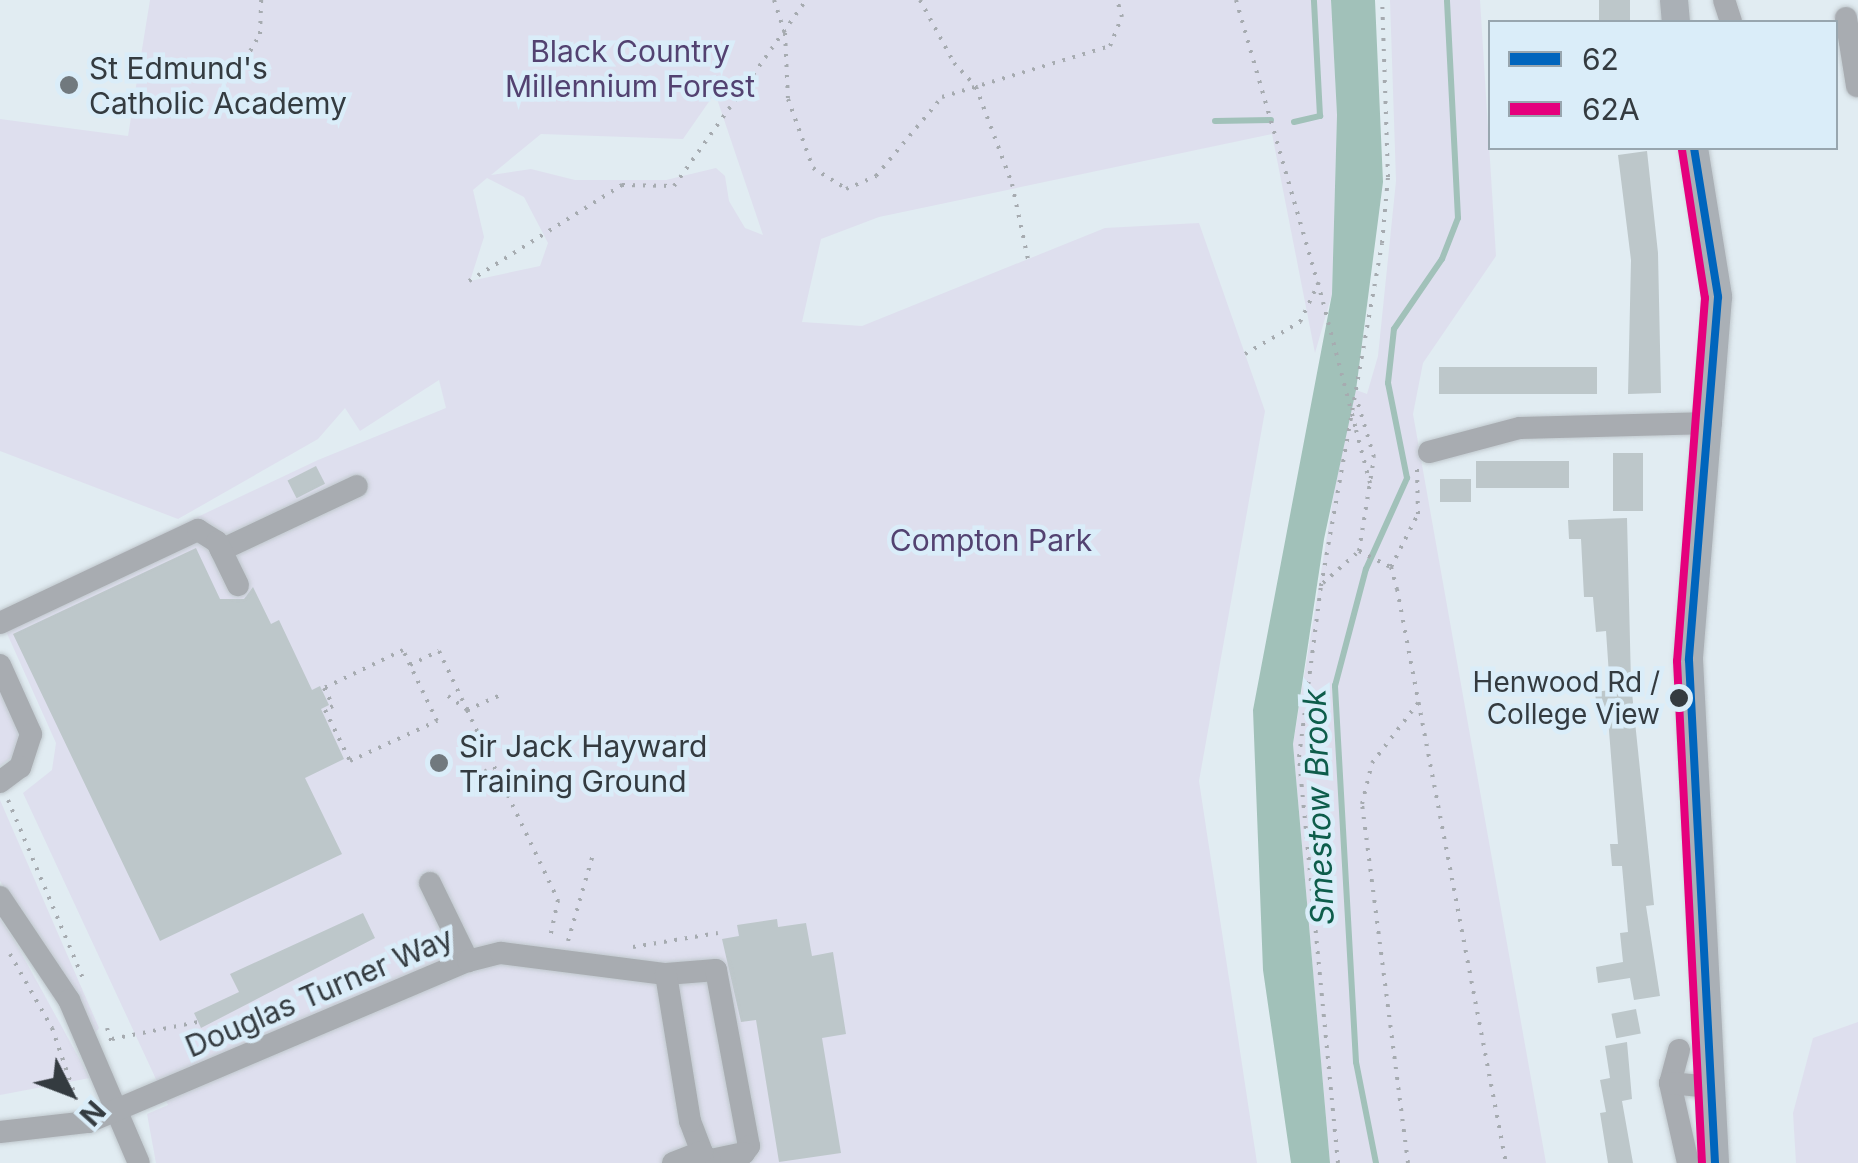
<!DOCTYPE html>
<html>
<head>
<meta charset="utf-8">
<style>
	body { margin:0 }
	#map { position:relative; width:1858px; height:1163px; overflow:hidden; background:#e1ecf2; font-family:Inter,sans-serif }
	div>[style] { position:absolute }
	.green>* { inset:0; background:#dedfee }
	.water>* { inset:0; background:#a1c1b9 }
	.stream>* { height:6px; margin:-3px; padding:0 3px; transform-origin:3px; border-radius:3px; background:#a1c1b9 }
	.building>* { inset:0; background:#bdc7ca; transform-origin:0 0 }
	.path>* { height:4px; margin-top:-2px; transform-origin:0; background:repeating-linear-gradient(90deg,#a6abb0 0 2.5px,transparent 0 10.5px) }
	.roads { filter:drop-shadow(0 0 2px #c0c8cd) drop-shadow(0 0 2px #c0c8cd) }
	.minor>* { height:22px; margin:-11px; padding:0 11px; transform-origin:11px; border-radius:11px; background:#a8acb1 }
	.major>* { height:28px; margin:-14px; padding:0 14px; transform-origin:14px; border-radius:14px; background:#aab0b6 }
	.path-bridge>* { height:4px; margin-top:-2px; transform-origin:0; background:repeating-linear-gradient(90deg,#a6abb0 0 2.5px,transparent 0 10.5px) }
	.bus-1>* { height:8px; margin:-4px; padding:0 4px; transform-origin:4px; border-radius:4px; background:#0065bd }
	.bus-2>* { height:8px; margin:-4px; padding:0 4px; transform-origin:4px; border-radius:4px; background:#e5007d }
	.dots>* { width:28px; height:28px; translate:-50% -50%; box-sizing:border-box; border:5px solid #daedf9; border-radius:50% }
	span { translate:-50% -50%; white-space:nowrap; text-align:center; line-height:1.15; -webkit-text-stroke:9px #daedf9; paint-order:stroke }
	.bus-label { font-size:28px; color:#343b40 }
	.right { translate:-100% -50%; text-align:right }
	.park-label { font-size:30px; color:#534271 }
	.poi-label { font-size:30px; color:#343b40 }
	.left { translate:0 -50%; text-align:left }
	.street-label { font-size:30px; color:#343b40 }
	.water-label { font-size:32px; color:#0e5d4b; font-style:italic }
	.legend { position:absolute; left:1488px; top:20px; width:350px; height:130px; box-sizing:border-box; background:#daedf9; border:2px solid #98a6af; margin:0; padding:12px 18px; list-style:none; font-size:30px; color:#343b40 }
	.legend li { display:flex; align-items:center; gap:20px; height:50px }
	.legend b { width:50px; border:2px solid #98a6af }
	.north { position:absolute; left:20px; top:1043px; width:100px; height:100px; -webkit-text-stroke:8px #daedf9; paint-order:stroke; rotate:132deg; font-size:28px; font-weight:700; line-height:40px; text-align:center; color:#343b40 }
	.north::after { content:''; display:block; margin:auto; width:35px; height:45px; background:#343b40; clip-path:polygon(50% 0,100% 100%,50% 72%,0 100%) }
</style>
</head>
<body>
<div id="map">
	<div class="green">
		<div style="clip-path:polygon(evenodd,150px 0,1331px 0,1337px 115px,1332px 294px,1315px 353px,1272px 134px,879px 217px,821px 239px,802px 322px,862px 326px,1105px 228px,1199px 223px,1265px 411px,1199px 781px,1257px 1163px,156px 1163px,147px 1114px,168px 1105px,23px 793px,52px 770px,56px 743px,5px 629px,68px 599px,60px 582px,318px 460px,446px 408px,439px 380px,360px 431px,345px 408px,318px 439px,178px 519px,0 451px,0 119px,128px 136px,150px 0,715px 93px,763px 235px,745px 228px,729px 201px,725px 176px,716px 168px,666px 180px,575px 180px,531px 169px,491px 175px,541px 134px,683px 139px,715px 93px,150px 0,487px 178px,524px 197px,548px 243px,540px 266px,470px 281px,484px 237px,473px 190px,487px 178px)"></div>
		<div style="clip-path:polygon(1390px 0,1480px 0,1496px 256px,1423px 363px,1413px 414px,1546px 1163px,1330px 1163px,1293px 744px,1341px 450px,1356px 390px,1367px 394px,1378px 356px,1396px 181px)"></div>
		<div style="clip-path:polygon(0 686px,20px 736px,13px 756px,0 766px)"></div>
		<div style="clip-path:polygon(0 800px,99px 1028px,93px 1036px,0 881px)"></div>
		<div style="clip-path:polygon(0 919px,13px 938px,90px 1078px,0 1095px)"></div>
		<div style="clip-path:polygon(1858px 1022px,1858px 1163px,1796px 1163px,1793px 1113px,1813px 1038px)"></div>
	</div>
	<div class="water">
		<div style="clip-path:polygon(1331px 0,1375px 0,1383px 182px,1356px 390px,1324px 539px,1293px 744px,1330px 1163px,1291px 1163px,1263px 970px,1253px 710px,1332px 294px,1337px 115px)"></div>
	</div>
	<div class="stream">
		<div style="left:1215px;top:121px;width:56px;rotate:-1deg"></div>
		<div style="left:1294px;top:122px;width:27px;rotate:-13deg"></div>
		<div style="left:1320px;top:116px;width:116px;rotate:-93deg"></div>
		<div style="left:1376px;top:1163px;width:103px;rotate:-101.2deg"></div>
		<div style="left:1356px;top:1062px;width:377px;rotate:-93.2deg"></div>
		<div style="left:1335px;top:686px;width:121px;rotate:-75.2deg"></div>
		<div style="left:1366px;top:569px;width:100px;rotate:-65.7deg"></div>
		<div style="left:1407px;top:478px;width:97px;rotate:-101.3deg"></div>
		<div style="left:1388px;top:383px;width:54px;rotate:-83.7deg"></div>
		<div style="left:1394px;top:329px;width:85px;rotate:-55.6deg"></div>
		<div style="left:1442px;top:259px;width:44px;rotate:-68.7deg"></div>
		<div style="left:1458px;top:218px;width:218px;rotate:-92.9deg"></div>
	</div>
	<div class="building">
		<div style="left:1599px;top:0;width:31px;height:22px"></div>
		<div style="clip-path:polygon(1647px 151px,1658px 253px,1661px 393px,1628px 394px,1631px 260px,1618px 155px)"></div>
		<div style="left:1597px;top:367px;width:27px;height:158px;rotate:90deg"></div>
		<div style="left:1613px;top:453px;width:30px;height:58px"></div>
		<div style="left:1569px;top:461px;width:27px;height:93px;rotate:90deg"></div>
		<div style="left:316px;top:466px;width:20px;height:32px;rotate:63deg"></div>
		<div style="left:1440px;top:479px;width:31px;height:23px"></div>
		<div style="clip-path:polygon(1627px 518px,1631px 683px,1654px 905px,1646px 906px,1660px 996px,1634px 1000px,1630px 978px,1598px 983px,1596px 967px,1623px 962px,1620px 933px,1628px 932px,1622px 866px,1612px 866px,1610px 844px,1618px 844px,1608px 718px,1598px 719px,1595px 692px,1610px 690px,1606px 631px,1596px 632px,1593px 597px,1584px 597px,1581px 539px,1569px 539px,1568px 520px)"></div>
		<div style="clip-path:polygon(196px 548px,220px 599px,244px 599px,253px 587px,271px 624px,279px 620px,312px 690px,320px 686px,329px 705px,321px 709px,344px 759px,305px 778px,342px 854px,160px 941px,13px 634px)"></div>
		<div style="clip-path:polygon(363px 913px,375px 938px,201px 1028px,194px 1013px,239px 992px,230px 974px)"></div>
		<div style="clip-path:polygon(777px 919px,778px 927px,806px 923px,812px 956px,833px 952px,846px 1034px,822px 1038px,841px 1153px,779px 1162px,756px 1020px,741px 1022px,722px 939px,739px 936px,737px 925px)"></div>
		<div style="left:1636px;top:1009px;width:25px;height:25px;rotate:79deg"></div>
		<div style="clip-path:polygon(1627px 1042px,1632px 1099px,1622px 1101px,1633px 1163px,1608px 1163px,1600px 1113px,1606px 1112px,1600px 1080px,1610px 1078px,1605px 1046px)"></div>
	</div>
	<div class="path">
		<div style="left:774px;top:0;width:35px;rotate:72deg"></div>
		<div style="left:785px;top:33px;width:66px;rotate:87.4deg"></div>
		<div style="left:788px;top:99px;width:73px;rotate:70.1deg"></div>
		<div style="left:813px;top:168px;width:39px;rotate:32deg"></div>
		<div style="left:846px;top:189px;width:33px;rotate:-23deg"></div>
		<div style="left:876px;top:176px;width:103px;rotate:-50.1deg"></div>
		<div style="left:942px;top:97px;width:176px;rotate:-16.9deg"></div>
		<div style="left:1110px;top:46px;width:31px;rotate:-68deg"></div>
		<div style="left:1122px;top:17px;width:18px;rotate:-106deg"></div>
		<div style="left:920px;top:0;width:72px;rotate:61.6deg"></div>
		<div style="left:954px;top:63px;width:33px;rotate:47deg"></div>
		<div style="left:976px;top:87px;width:103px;rotate:69.6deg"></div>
		<div style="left:1012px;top:184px;width:77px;rotate:78deg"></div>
		<div style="left:1236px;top:0;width:314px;rotate:73.9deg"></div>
		<div style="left:245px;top:60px;width:30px;rotate:-60deg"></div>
		<div style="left:260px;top:34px;width:34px;rotate:-88deg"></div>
		<div style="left:469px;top:281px;width:181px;rotate:-32.1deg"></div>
		<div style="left:622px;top:185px;width:52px;rotate:1.1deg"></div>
		<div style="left:674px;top:186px;width:228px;rotate:-54.6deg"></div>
		<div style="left:1245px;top:354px;width:64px;rotate:-30.2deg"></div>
		<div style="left:1300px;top:322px;width:44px;rotate:-64.6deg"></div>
		<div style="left:1356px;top:430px;width:55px;rotate:75.2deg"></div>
		<div style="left:1359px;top:551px;width:36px;rotate:27deg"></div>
		<div style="left:1391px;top:567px;width:23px;rotate:75deg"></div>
		<div style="left:1397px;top:589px;width:584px;rotate:79.25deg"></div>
		<div style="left:1391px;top:567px;width:59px;rotate:-63deg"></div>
		<div style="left:1418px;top:514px;width:45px;rotate:-91.3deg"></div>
		<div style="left:1323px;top:583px;width:48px;rotate:-41.6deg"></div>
		<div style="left:1359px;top:551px;width:95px;rotate:-80.9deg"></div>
		<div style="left:1374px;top:457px;width:59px;rotate:-106.6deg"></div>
		<div style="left:410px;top:665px;width:17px;rotate:-115deg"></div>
		<div style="left:403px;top:650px;width:88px;rotate:154.3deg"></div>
		<div style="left:324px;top:688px;width:20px;rotate:63deg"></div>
		<div style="left:333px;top:706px;width:9px;rotate:153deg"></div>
		<div style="left:325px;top:710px;width:57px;rotate:63.9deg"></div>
		<div style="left:350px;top:761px;width:96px;rotate:-24.7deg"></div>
		<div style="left:437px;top:721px;width:62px;rotate:-115.7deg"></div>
		<div style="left:410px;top:665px;width:32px;rotate:-26deg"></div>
		<div style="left:439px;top:651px;width:65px;rotate:64.6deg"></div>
		<div style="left:467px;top:710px;width:37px;rotate:-24deg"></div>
		<div style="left:448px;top:696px;width:24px;rotate:36deg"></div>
		<div style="left:467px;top:710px;width:211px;rotate:64.4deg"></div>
		<div style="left:558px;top:900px;width:39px;rotate:102deg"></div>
		<div style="left:484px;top:770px;width:24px;rotate:42deg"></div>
		<div style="left:8px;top:800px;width:196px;rotate:67.2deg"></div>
		<div style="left:568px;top:941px;width:94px;rotate:-73.9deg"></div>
		<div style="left:633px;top:947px;width:86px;rotate:-9.4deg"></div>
		<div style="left:10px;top:954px;width:85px;rotate:60.4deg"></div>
		<div style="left:52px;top:1028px;width:80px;rotate:71.1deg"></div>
		<div style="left:107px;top:1028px;width:20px;rotate:72deg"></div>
		<div style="left:112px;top:1039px;width:88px;rotate:-11.2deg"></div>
		<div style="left:1338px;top:1163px;width:408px;rotate:-95.5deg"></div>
		<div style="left:1299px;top:757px;width:172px;rotate:-82.7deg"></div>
		<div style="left:1321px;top:586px;width:348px;rotate:-79.9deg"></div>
		<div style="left:1382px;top:243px;width:66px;rotate:-84.8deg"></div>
		<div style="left:1388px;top:177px;width:177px;rotate:-91.9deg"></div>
		<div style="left:1408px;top:1163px;width:362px;rotate:-97.3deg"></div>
		<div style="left:1362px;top:804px;width:42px;rotate:-76.3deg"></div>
		<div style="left:1372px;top:763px;width:76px;rotate:-52.5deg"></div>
	</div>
	<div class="roads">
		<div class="minor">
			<div style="left:1724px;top:0;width:23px;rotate:72deg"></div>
			<div style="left:1846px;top:18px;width:69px;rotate:80.8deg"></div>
			<div style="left:1429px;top:452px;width:94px;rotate:-14.8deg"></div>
			<div style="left:1520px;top:428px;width:191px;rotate:-1.5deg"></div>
			<div style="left:221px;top:550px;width:150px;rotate:-25.2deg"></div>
			<div style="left:0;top:623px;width:219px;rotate:-25.2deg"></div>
			<div style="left:198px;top:530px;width:22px;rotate:32deg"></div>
			<div style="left:217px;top:542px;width:48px;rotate:64deg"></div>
			<div style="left:0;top:665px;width:76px;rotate:65.8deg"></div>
			<div style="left:31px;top:734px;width:35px;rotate:108deg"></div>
			<div style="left:20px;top:767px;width:25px;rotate:143deg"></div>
			<div style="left:430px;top:883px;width:87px;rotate:64deg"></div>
			<div style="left:0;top:897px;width:124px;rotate:56.2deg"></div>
			<div style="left:69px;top:1000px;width:177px;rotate:66.8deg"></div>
			<div style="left:1679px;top:1050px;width:34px;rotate:105deg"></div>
			<div style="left:1670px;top:1083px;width:82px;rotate:77.3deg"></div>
			<div style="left:1670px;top:1083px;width:41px;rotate:5.6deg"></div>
			<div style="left:0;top:1132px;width:89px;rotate:-6.5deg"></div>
			<div style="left:88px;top:1122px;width:413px;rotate:-23deg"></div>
			<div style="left:468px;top:961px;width:34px;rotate:-14deg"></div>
			<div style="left:501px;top:953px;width:166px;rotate:7.3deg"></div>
			<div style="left:666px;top:974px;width:50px;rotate:-4.6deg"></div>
			<div style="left:716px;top:970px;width:179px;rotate:79.4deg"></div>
			<div style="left:749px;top:1146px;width:9px;rotate:126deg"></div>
			<div style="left:744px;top:1153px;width:35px;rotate:168deg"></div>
			<div style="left:710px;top:1160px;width:9px;rotate:-144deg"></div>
			<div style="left:703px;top:1155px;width:36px;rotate:-111deg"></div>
			<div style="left:690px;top:1121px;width:149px;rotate:-99.3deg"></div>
			<div style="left:673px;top:1163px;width:31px;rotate:-21deg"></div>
		</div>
		<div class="major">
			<div style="left:1674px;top:0;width:22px;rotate:85deg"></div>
			<div style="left:1694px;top:148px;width:151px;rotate:80.8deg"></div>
			<div style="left:1718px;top:297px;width:364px;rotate:94.6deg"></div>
			<div style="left:1689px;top:660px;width:504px;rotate:87.04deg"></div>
		</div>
	</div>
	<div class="path-bridge">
		<div style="left:1323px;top:302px;width:132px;rotate:75.5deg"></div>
	</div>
	<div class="bus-1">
		<div style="left:1694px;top:148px;width:151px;rotate:80.8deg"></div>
		<div style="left:1718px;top:297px;width:364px;rotate:94.6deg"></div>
		<div style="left:1689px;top:660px;width:504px;rotate:87.04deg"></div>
	</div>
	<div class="bus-2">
		<div style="left:1682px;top:150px;width:150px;rotate:81.2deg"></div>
		<div style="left:1705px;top:298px;width:364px;rotate:94.4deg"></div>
		<div style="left:1677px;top:661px;width:503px;rotate:87.15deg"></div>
	</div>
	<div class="dots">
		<div style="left:69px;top:85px;background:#71797e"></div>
		<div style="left:1679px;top:698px;background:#343b40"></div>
		<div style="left:439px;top:763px;background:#71797e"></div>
	</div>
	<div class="bus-label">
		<span class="right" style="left:1660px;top:698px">Henwood Rd /<br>College View</span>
	</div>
	<div class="park-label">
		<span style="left:630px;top:68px">Black Country<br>Millennium Forest</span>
		<span style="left:991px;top:540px">Compton Park</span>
	</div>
	<div class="poi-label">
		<span class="left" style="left:89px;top:85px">St Edmund's<br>Catholic Academy</span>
		<span class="left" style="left:459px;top:763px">Sir Jack Hayward<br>Training Ground</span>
	</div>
	<div class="street-label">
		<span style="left:319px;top:992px;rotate:-23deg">Douglas Turner Way</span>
	</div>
	<div class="water-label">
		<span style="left:1319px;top:807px;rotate:-92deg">Smestow Brook</span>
	</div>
	<ul class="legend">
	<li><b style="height:12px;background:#0065bd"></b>62</li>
	<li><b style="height:12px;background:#e5007d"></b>62A</li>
	</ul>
	<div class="north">N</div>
</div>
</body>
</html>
